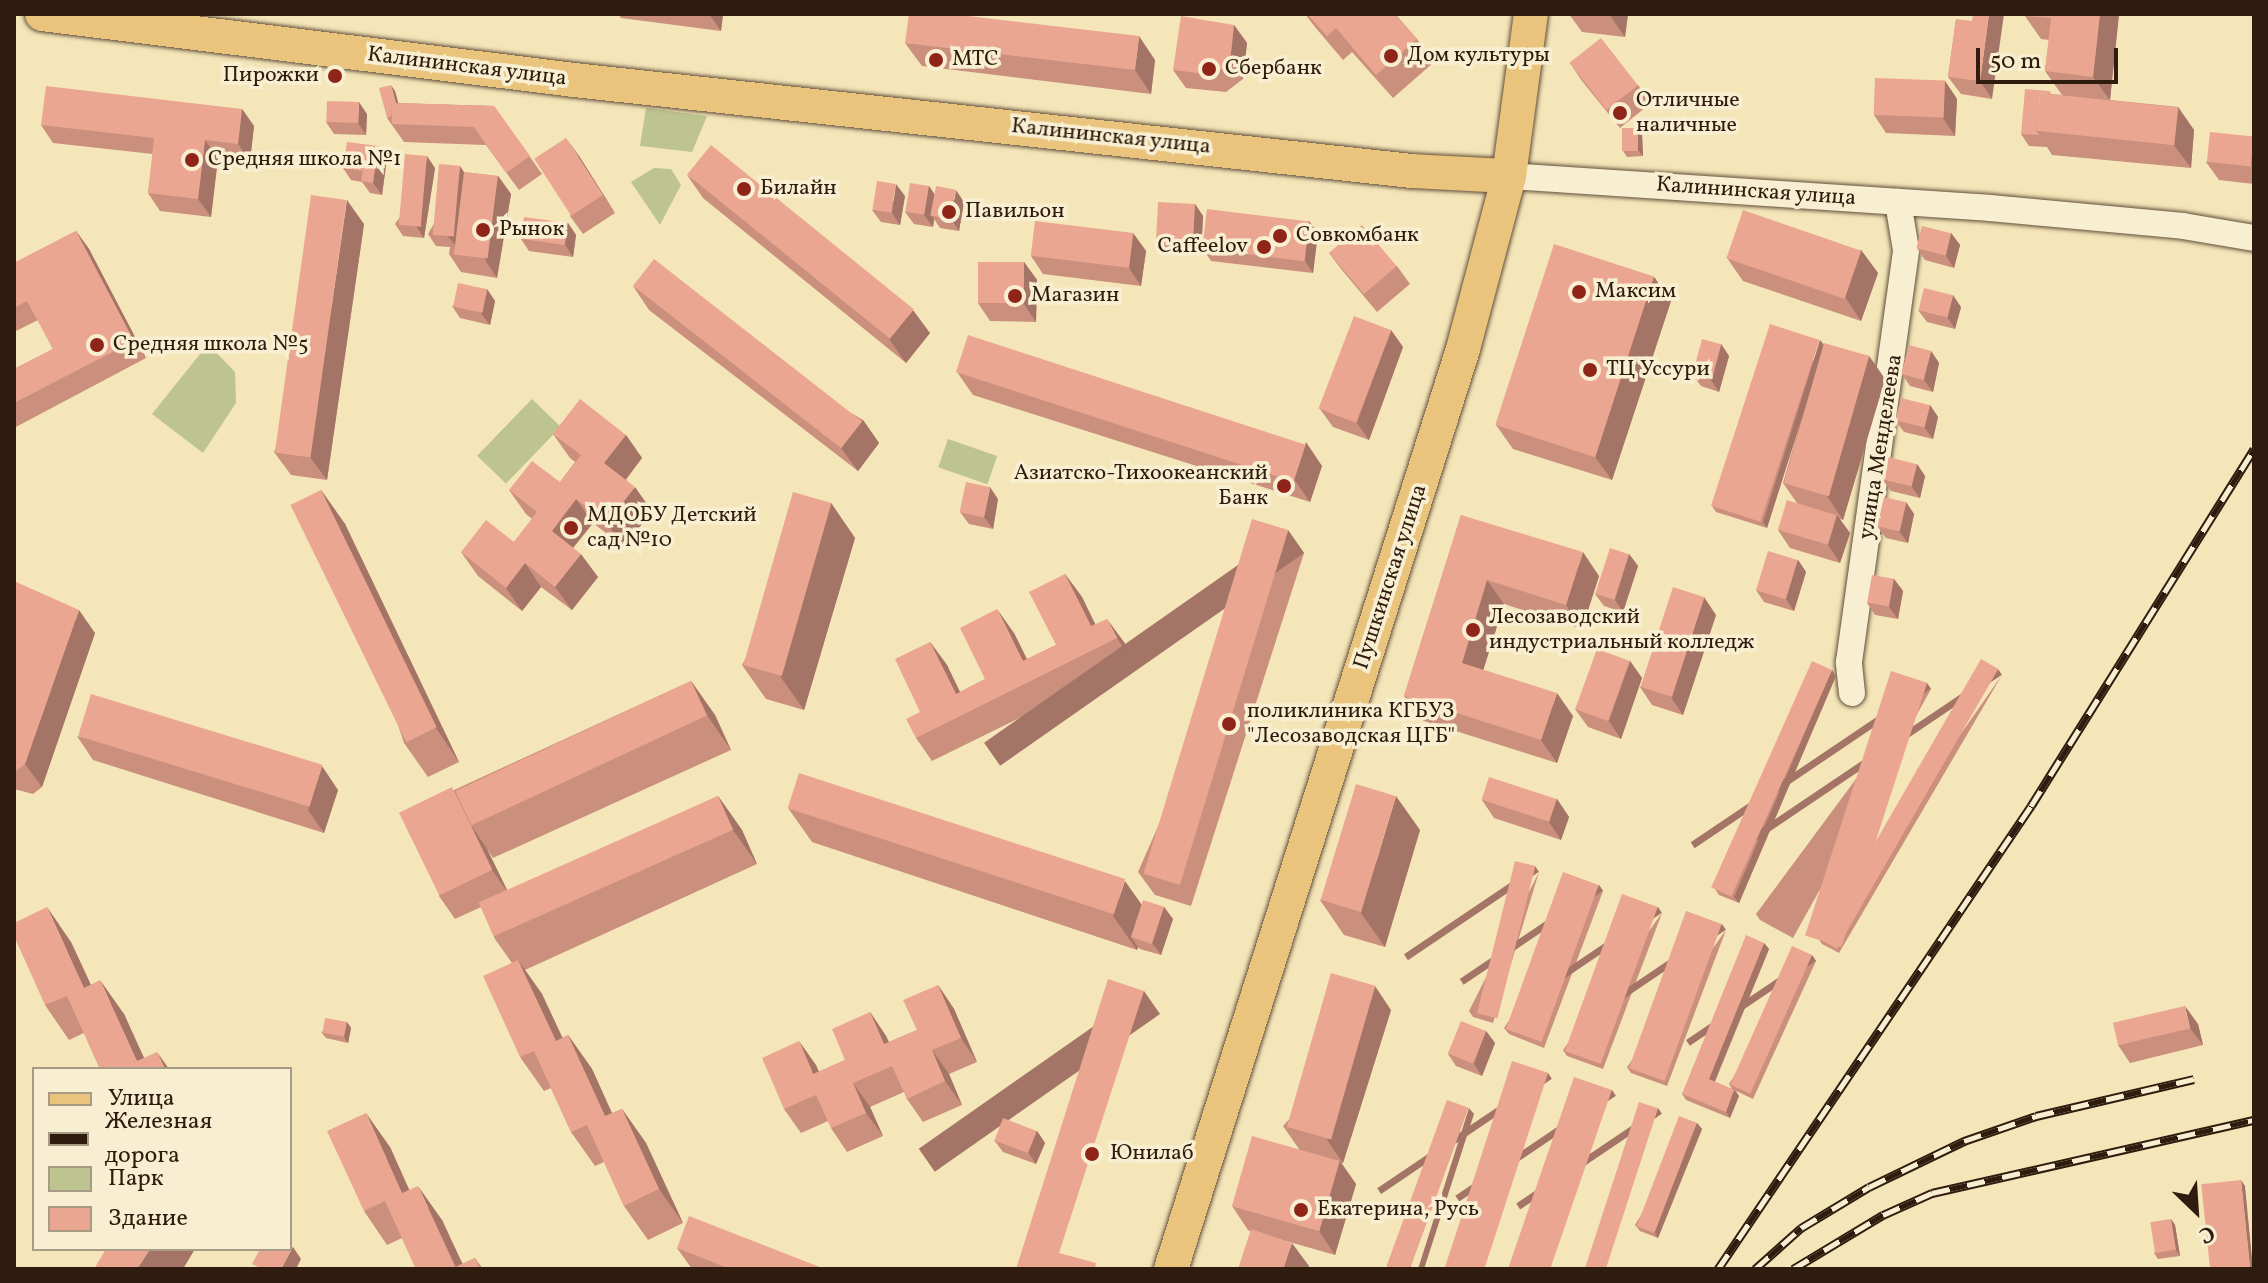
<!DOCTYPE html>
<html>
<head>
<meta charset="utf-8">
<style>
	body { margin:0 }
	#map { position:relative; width:2268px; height:1283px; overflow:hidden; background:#f5e6b9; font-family:Vollkorn,serif }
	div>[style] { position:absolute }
	.green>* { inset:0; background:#bdc48f; transform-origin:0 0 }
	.roads { filter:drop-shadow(0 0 2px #614e39) drop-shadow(0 0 2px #614e39) }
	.minor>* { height:26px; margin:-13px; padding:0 13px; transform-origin:13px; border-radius:13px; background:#f8efd2 }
	.major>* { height:34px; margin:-17px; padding:0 17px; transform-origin:17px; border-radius:17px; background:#eac37c }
	.rail>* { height:9px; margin-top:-4.5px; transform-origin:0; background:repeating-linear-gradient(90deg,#f8efd2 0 18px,#301c0e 0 36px); box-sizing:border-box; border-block:2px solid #301c0e }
	.wall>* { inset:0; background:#ca8f7d }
	.shaded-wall>* { inset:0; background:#a47466; transform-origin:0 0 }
	.building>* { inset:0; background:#eba691; transform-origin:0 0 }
	.dots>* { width:22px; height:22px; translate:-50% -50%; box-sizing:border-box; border:4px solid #f8efd2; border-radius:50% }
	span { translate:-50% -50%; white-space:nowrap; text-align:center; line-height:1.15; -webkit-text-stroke:7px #f8efd2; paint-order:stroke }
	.poi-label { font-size:22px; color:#301c0e }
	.left { translate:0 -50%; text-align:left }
	.right { translate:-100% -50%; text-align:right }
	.street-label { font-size:22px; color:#301c0e }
	.frame { position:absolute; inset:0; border:16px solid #301c0e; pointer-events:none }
	.legend { position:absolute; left:32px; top:1067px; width:260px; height:184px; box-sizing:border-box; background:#f8efd2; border:2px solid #a89b84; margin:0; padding:10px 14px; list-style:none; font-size:24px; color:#301c0e }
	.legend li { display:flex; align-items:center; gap:16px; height:40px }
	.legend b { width:40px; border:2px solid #a89b84 }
	.north { position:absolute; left:2156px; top:1171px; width:80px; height:80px; -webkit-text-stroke:6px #f8efd2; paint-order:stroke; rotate:155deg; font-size:22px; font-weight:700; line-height:32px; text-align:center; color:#301c0e }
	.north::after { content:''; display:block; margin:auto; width:28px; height:36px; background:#301c0e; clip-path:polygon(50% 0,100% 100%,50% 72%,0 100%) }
	.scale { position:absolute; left:1976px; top:48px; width:142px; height:36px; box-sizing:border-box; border:4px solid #301c0e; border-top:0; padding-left:10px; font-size:24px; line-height:28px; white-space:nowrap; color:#301c0e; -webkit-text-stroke:6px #f8efd2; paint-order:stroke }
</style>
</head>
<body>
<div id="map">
	<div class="green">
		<div style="clip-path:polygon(646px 108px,707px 116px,692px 152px,640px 146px)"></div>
		<div style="clip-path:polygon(654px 168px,671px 169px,681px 185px,660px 225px,631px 182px)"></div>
		<div style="clip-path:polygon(208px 344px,235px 372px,236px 403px,203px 453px,152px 414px)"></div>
		<div style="left:532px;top:399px;width:40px;height:79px;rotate:44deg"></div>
		<div style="left:948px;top:439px;width:52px;height:30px;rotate:19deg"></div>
	</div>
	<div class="roads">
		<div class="minor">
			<div style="left:1509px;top:176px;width:482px;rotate:3.8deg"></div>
			<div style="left:1990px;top:208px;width:194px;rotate:5.3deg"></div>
			<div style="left:2183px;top:226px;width:72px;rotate:9.6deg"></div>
			<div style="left:1852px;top:693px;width:31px;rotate:-96deg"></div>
			<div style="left:1849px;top:662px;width:416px;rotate:-82.1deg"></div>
			<div style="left:1906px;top:250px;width:49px;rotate:-99.5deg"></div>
		</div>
		<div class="major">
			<div style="left:42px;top:14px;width:536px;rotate:7.07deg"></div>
			<div style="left:574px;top:80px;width:843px;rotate:6.2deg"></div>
			<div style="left:1412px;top:171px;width:97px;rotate:3deg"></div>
			<div style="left:1171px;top:1269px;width:965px;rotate:-72.39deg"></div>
			<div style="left:1463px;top:349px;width:179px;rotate:-75.1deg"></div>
			<div style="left:1509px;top:176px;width:163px;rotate:-82.3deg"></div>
		</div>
	</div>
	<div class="rail">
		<div style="left:1718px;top:1269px;width:559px;rotate:-55.94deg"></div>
		<div style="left:2031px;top:806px;width:421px;rotate:-58deg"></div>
		<div style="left:1755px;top:1269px;width:62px;rotate:-41.7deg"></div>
		<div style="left:1801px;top:1228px;width:79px;rotate:-31.1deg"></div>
		<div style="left:1869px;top:1187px;width:106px;rotate:-25.8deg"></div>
		<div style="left:1964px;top:1141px;width:76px;rotate:-19.1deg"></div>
		<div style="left:2036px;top:1116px;width:162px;rotate:-13.2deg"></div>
		<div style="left:1793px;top:1269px;width:105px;rotate:-31deg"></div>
		<div style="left:1883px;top:1215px;width:54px;rotate:-24.2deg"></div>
		<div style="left:1932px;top:1193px;width:330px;rotate:-12.8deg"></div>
	</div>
	<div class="wall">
		<div style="clip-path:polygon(618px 14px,723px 14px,721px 31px,621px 18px)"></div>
		<div style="clip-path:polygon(1305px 14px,1397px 14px,1396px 15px,1417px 39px,1433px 63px,1393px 98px,1352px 52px,1343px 60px,1315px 27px)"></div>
		<div style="clip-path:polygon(1569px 14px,1628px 14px,1625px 37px,1582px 32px)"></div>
		<div style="clip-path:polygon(2119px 14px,2110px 100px,2178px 107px,2194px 130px,2191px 168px,2052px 155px,2047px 147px,2029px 146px,2021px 134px,2049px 91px,2051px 94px,2062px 95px,2045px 71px,2049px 40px,2041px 39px,2025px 16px)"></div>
		<div style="clip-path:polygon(1956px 19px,1992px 99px,1961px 94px,1948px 77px)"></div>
		<div style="clip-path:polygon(1234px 25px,1247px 43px,1243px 79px,1226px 92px,1186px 88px,1173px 70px)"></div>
		<div style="clip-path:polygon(905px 43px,1155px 60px,1151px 94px,922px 66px)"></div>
		<div style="clip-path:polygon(1570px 63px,1638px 85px,1651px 103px,1620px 128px,1582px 81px)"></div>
		<div style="clip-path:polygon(1945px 81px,1957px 99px,1955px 136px,1886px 133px,1874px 115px)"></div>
		<div style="clip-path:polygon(395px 91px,398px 103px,494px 106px,542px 174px,519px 190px,486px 145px,404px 142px,387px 118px)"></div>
		<div style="clip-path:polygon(242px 109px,254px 126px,250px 161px,218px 158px,211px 217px,160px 211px,148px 193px,153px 154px,53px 143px,41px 125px)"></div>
		<div style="clip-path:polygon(367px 114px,366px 135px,334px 134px,326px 122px)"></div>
		<div style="clip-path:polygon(1642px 134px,1643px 156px,1627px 157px,1623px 151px)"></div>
		<div style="clip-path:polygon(2254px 137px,2254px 184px,2219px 180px,2206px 162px)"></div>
		<div style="clip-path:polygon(378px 146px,387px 158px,382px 195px,370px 193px,362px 182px,351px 180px,343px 168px)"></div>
		<div style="clip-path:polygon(579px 156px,615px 213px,583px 234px,570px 216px)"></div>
		<div style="clip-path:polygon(435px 168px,424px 238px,403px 236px,395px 224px)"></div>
		<div style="clip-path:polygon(464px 172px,498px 176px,511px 194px,497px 278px,461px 272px,449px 254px,450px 247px,436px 246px,428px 234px)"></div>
		<div style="clip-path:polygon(687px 175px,930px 333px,906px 363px,703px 198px)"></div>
		<div style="clip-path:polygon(929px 186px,935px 195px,964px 202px,959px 231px,940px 228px,934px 219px,933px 227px,914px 224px,905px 212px)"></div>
		<div style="clip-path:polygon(905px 196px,900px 225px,881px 222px,872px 210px)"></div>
		<div style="clip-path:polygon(1195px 204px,1203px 216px,1201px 255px,1165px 252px,1156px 240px)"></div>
		<div style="clip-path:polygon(1309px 221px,1318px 233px,1313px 273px,1211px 261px,1203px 249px)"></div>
		<div style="clip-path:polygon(568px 223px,576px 235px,573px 257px,529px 251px,521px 239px)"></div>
		<div style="clip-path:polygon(364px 224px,327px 480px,291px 475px,274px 452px)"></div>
		<div style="clip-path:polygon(76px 231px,89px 249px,146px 358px,14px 428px,14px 369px,53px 349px,38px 320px,14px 332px,14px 263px)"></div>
		<div style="clip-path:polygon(1133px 233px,1146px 251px,1141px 286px,1043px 274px,1031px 256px)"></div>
		<div style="clip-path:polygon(1951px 233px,1960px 245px,1954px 268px,1925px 260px,1917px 248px)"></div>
		<div style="clip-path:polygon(1861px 250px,1878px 273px,1861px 321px,1743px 281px,1727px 258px)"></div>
		<div style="clip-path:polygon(1329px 253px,1397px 266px,1410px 284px,1377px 312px,1342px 270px)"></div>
		<div style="clip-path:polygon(1024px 262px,1037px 280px,1036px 322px,990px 321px,978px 303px)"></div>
		<div style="clip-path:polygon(1654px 277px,1671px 301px,1612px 480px,1513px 449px,1496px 425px)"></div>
		<div style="clip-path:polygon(633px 286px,863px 420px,879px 443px,858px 471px,649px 310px)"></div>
		<div style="clip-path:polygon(487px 289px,495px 301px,490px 325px,460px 318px,452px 306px)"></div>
		<div style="clip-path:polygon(1961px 307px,1955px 329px,1927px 322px,1918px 310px)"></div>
		<div style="clip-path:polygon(1391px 330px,1403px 347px,1369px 440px,1333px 427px,1320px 409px)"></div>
		<div style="clip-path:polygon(1721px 344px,1729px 356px,1719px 392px,1701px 386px,1692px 374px)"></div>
		<div style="clip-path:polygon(1824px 345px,1869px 356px,1885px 379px,1843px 520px,1839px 519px,1850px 533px,1840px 563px,1790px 548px,1778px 530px,1797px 503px,1783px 483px,1804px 410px,1767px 528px,1716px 512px,1712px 506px)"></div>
		<div style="clip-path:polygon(1931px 351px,1939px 363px,1933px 392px,1910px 386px,1902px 374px)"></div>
		<div style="clip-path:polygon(957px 372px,1322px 466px,1310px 502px,973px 395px)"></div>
		<div style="clip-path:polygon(1930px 405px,1938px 417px,1933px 439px,1904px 432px,1895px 420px)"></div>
		<div style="clip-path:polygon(553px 434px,626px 435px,642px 458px,626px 480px,652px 511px,624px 547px,593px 523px,573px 548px,598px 577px,572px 610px,541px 587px,522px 611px,478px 576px,461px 552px,514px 542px,532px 519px,526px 514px,509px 490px,560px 482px,575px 462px,570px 458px)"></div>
		<div style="clip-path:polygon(1917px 464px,1925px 476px,1920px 498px,1891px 491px,1882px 479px)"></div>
		<div style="clip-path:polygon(321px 490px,345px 524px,459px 762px,428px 777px,404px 743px)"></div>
		<div style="clip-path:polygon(998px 499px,993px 529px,969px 524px,960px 512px)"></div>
		<div style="clip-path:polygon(1906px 502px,1914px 514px,1908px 543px,1886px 538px,1877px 526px)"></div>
		<div style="clip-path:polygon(831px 503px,855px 538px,804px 710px,766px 699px,742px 665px)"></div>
		<div style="clip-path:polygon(1461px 515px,1599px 576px,1582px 629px,1504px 604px,1483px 670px,1573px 716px,1557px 763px,1421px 720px,1404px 696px)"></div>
		<div style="clip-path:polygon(1288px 530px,1304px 553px,1191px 906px,1155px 895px,1138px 872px)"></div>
		<div style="clip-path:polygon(1629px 554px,1638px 566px,1623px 612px,1604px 606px,1595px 594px)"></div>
		<div style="clip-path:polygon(1798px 560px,1806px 572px,1794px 611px,1764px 602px,1756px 590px)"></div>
		<div style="clip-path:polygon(1065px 574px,1082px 597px,1095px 625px,1124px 642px,1133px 662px,932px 761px,916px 738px,930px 642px,947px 665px,960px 692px,985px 679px,1014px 633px,1027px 659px,1056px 645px)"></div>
		<div style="clip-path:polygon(1894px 579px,1903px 591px,1898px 619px,1875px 615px,1867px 603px)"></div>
		<div style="clip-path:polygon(14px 581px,95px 633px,42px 787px,33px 794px,14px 789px)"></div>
		<div style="clip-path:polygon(1716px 615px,1683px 715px,1652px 705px,1640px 687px)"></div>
		<div style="clip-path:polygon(1630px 661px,1642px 678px,1621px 739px,1588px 727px,1575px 709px)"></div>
		<div style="clip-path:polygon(1832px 670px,1836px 676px,1739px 903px,1719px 895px,1715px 889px)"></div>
		<div style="clip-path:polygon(2002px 675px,1839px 953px,1822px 944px,1818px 938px)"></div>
		<div style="clip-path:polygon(691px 681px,715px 715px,731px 750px,493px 858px,487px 849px,508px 892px,718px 796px,742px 830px,757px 864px,525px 970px,542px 994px,562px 1038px,568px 1035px,592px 1069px,612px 1113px,622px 1109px,646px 1143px,683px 1223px,648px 1240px,624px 1206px,604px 1162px,595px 1166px,571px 1132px,551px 1088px,544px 1091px,520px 1057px,512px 963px,495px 939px,481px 907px,455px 919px,439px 896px,454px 790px)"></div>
		<div style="clip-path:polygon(1927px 683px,1931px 689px,1793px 938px,1760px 920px,1756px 914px)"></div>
		<div style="clip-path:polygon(77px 736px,338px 790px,324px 833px,93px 760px)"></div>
		<div style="clip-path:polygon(1557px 799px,1569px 817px,1561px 840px,1494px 818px,1482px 800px)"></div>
		<div style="clip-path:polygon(788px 808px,1142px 905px,1164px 907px,1173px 919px,1161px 955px,1140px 949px,1138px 947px,1137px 950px,812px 842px)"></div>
		<div style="clip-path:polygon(1420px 830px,1385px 947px,1344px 935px,1320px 900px)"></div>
		<div style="clip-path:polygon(1539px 872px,1493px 1023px,1473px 1017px,1469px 1011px)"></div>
		<div style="clip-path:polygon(1599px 885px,1603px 891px,1544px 1048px,1509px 1034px,1504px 1028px)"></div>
		<div style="clip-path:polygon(1662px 913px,1603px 1069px,1567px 1056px,1563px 1050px)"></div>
		<div style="clip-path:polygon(1726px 930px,1667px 1086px,1631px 1073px,1627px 1067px)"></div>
		<div style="clip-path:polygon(71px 942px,91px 985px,124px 1014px,144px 1058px,169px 1069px,100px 1069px,84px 1033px,69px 1040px,45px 1005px)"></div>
		<div style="clip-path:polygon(1764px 943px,1769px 949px,1715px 1082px,1732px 1089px,1729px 1084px,1812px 955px,1816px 961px,1753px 1099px,1736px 1091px,1739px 1096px,1730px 1118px,1686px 1100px,1682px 1094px)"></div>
		<div style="clip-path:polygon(938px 985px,954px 1009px,977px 1062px,949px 1074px,962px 1105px,923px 1122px,907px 1099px,904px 1092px,870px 1107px,883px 1136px,847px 1152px,831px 1128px,828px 1121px,801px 1133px,784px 1109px,816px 1065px,818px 1072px,845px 1060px,870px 1012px,886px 1036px,889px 1042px,917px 1030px)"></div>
		<div style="clip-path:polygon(1391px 1010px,1343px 1163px,1341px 1163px,1356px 1184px,1335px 1255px,1279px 1239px,1309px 1266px,1248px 1230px,1232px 1206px,1299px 1149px,1283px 1126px)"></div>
		<div style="clip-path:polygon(347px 1022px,351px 1028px,348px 1043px,326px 1038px,321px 1032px)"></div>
		<div style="clip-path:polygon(2198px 1024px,2203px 1045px,2130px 1063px,2118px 1045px)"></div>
		<div style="clip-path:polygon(1486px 1031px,1495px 1043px,1482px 1076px,1456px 1066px,1448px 1054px)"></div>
		<div style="clip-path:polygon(1697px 1123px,1702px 1129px,1658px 1238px,1640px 1231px,1635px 1225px)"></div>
		<div style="clip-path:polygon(1037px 1131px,1045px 1143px,1036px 1164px,1003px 1152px,994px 1140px)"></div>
		<div style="clip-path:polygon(390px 1147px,409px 1190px,442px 1220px,462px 1264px,475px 1258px,483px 1269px,416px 1269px,402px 1238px,387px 1245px,364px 1211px)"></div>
		<div style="clip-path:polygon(2171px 1219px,2175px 1225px,2180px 1256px,2158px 1259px,2154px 1253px)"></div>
		<div style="clip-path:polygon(677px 1248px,825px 1269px,692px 1269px)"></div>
	</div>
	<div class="shaded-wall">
		<div style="clip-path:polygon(709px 14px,723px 14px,721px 31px)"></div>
		<div style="clip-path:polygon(1609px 14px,1628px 14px,1625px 37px)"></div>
		<div style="clip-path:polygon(1989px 14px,2004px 14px,1992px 99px,1980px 81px)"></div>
		<div style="clip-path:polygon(2100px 14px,2119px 14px,2110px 100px,2093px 77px)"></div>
		<div style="clip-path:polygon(1234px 25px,1247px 43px,1243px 79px,1230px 62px)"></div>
		<div style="clip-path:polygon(1139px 36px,1155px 60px,1151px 94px,1135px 70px)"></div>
		<div style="clip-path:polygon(1945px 81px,1957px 99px,1955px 136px,1943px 118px)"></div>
		<div style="clip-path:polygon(391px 85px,395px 91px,403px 120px,399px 114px)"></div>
		<div style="clip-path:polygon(359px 102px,367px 114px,366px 135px,358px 123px)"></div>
		<div style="clip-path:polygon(2178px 107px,2194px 130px,2191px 168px,2174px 145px)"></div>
		<div style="clip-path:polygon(242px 109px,254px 126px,250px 161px,238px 144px)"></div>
		<div style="clip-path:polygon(1638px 128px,1642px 134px,1643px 156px,1638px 150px)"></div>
		<div style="clip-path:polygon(566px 138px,579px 156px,615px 213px,603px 195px)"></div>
		<div style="clip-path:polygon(205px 140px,218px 158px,211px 217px,198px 199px)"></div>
		<div style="clip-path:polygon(378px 146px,387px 158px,382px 195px,373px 183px)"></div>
		<div style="clip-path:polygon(427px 156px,435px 168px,424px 238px,416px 226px)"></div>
		<div style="clip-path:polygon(460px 166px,468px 178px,457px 248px,448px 236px)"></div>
		<div style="clip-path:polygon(498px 176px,511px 194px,497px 278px,485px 260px)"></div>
		<div style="clip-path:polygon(896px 184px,905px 196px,900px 225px,892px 213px)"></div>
		<div style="clip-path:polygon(929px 186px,937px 198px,932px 216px,934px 219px,933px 227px,924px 215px)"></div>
		<div style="clip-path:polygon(956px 190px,964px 202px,959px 231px,951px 219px)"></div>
		<div style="clip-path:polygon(347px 200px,364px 224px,327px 480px,310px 457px)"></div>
		<div style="clip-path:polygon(1195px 204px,1203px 216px,1201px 255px,1193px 243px)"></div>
		<div style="clip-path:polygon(1309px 221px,1318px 233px,1313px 273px,1305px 261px)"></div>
		<div style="clip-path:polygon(568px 223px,576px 235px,573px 257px,565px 245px)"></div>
		<div style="clip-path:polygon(76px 231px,89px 249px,146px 358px,134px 341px)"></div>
		<div style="clip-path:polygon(1133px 233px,1146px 251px,1141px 286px,1129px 268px)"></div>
		<div style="clip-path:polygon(1951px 233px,1960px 245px,1954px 268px,1946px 256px)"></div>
		<div style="clip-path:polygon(1861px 250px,1878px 273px,1861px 321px,1845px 297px)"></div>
		<div style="clip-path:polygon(1024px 262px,1037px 280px,1036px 322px,1024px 304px)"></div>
		<div style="clip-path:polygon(1654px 277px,1671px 301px,1612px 480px,1595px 457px)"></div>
		<div style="clip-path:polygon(487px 289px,495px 301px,490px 325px,481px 313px)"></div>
		<div style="clip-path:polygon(1953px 295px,1961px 307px,1955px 329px,1947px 317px)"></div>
		<div style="clip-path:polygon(913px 310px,930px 333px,906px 363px,889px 339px)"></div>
		<div style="clip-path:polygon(1391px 330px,1403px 347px,1369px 440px,1357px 423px)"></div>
		<div style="clip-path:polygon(1820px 340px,1825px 346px,1767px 528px,1763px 522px)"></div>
		<div style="clip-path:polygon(1721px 344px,1729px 356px,1719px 392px,1711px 380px)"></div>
		<div style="clip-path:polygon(1931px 351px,1939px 363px,1933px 392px,1924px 380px)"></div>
		<div style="clip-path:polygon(1869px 356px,1885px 379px,1843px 520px,1827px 496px)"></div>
		<div style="clip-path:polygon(1930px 405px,1938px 417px,1933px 439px,1924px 427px)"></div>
		<div style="clip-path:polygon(863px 420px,879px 443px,858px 471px,841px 448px)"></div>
		<div style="clip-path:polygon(626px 435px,642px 458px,620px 486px,604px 463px)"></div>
		<div style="clip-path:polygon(1306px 442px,1322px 466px,1310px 502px,1294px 479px)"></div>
		<div style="clip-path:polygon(1917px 464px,1925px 476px,1920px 498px,1911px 486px)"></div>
		<div style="clip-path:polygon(635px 487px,652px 511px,624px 547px,607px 523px)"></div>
		<div style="clip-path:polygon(990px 487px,998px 499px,993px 529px,984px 517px)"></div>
		<div style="clip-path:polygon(321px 490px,345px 524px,459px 762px,436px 728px)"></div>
		<div style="clip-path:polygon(576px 499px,593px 523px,568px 554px,552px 531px)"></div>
		<div style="clip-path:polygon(1906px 502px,1914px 514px,1908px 543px,1899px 531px)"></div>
		<div style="clip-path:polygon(831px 503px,855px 538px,804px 710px,780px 676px)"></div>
		<div style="clip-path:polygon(1837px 515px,1850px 533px,1840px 563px,1828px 545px)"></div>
		<div style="left:1288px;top:530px;width:28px;height:371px;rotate:55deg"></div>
		<div style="clip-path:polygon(1583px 552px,1599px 576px,1582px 629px,1566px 605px)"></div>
		<div style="clip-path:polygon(581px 554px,598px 577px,572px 610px,555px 587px)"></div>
		<div style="clip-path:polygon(1629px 554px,1638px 566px,1623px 612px,1615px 600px)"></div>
		<div style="clip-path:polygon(1798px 560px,1806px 572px,1794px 611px,1786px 599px)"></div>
		<div style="clip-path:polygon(525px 563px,541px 587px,522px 611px,506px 588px)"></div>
		<div style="clip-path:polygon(1065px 574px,1082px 597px,1105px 644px,1091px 626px)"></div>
		<div style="clip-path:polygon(1894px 579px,1903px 591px,1898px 619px,1889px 607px)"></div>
		<div style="clip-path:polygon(1487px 580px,1504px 604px,1478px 687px,1462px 663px)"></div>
		<div style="clip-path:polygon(1704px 597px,1716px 615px,1683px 715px,1671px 697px)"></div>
		<div style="clip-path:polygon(997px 609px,1014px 633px,1036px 678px,1023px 661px)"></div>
		<div style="clip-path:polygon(79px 610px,95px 633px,42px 787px,25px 764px)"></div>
		<div style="clip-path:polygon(1107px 619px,1124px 642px,1133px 662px,1117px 638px)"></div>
		<div style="clip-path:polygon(930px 642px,947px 665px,969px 711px,956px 694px)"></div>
		<div style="clip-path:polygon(1630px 661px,1642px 678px,1621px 739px,1609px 721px)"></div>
		<div style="left:1998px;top:669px;width:7px;height:323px;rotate:56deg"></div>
		<div style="clip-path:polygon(1832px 670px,1836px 676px,1739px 903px,1734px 897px)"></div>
		<div style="clip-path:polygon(691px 681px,715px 715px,731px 750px,707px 715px)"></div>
		<div style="left:1927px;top:683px;width:7px;height:285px;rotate:56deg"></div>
		<div style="clip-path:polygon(1557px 693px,1573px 716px,1557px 763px,1541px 740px)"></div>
		<div style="clip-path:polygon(322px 766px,338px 790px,324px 833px,308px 810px)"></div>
		<div style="clip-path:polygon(718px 796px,742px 830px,757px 864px,733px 830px)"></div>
		<div style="clip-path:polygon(1396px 796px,1420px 830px,1385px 947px,1361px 913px)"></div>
		<div style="clip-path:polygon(1557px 799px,1569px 817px,1561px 840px,1549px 822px)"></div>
		<div style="clip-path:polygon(471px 825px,487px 849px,509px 894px,492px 870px)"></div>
		<div style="left:1535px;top:866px;width:7px;height:158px;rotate:56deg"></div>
		<div style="clip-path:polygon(1125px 881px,1149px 915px,1131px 937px,1138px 947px,1137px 950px,1113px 916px)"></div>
		<div style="left:1599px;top:885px;width:7px;height:168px;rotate:56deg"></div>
		<div style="clip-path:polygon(47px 907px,71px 942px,108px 1022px,84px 988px)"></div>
		<div style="clip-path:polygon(1164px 907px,1173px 919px,1161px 955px,1152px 943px)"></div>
		<div style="left:1658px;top:907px;width:7px;height:167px;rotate:56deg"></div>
		<div style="left:1722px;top:924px;width:7px;height:167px;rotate:56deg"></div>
		<div style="clip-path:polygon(1764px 943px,1769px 949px,1713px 1085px,1709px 1079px)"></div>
		<div style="left:1812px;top:955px;width:7px;height:152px;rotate:56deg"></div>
		<div style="clip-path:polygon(518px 960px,542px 994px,580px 1075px,556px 1041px)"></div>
		<div style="clip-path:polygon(100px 980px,124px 1014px,149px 1069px,137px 1061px)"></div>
		<div style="clip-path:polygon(938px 985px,954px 1009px,977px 1062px,961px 1038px)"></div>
		<div style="clip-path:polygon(1375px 986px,1391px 1010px,1343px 1163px,1327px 1140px)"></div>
		<div style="left:1144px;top:991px;width:28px;height:275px;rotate:55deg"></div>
		<div style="clip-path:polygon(2185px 1006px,2198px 1024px,2203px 1045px,2190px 1028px)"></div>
		<div style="clip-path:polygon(870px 1012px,886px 1036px,900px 1068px,884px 1044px)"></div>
		<div style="clip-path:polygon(347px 1022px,351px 1028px,348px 1043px,344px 1037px)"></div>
		<div style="clip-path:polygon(1486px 1031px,1495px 1043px,1482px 1076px,1474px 1064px)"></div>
		<div style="clip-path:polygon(568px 1035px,592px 1069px,629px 1151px,605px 1116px)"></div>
		<div style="clip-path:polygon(799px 1041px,816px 1065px,830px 1097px,813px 1074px)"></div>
		<div style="clip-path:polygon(932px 1050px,949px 1074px,962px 1105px,945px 1081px)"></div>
		<div style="clip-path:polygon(157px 1052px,169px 1069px,165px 1069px)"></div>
		<div style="left:1548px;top:1073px;width:7px;height:206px;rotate:56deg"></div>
		<div style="clip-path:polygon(853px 1083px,870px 1107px,883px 1136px,866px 1113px)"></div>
		<div style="left:1612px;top:1090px;width:7px;height:189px;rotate:56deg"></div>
		<div style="clip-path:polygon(1734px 1090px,1739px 1096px,1730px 1118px,1726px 1112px)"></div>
		<div style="clip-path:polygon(1469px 1108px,1474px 1114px,1424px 1269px,1418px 1269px)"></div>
		<div style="left:1658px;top:1108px;width:7px;height:171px;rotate:56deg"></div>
		<div style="clip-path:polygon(622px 1109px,646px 1143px,683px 1223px,659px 1189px)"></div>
		<div style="clip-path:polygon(366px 1113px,390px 1147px,426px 1227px,402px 1193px)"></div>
		<div style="clip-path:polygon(1697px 1123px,1702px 1129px,1658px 1238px,1654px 1232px)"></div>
		<div style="clip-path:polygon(1037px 1131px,1045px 1143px,1036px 1164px,1028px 1152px)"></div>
		<div style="clip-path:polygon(1340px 1161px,1356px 1184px,1335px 1255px,1319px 1231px)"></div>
		<div style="clip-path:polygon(2241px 1180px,2245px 1186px,2253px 1269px,2250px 1269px)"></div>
		<div style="clip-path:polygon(418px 1186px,442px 1220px,465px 1269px,457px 1269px)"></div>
		<div style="clip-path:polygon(2171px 1219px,2175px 1225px,2180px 1256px,2176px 1250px)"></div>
		<div style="clip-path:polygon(1292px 1243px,1309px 1266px,1308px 1269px,1283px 1269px)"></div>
		<div style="clip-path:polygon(293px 1247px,301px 1259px,296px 1269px,281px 1269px)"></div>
		<div style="clip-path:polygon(150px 1249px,195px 1249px,183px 1269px,137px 1269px)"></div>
	</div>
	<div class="building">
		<div style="clip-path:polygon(909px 14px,951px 14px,1139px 36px,1135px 70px,905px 43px)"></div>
		<div style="clip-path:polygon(1307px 14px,1394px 14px,1417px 39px,1376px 75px,1336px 28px,1327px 36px)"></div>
		<div style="clip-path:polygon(1973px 14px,1989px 14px,1980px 81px,1948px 77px,1956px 19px,1972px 21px)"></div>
		<div style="clip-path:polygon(2025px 14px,2100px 14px,2093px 77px,2045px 71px,2051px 18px,2025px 16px)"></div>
		<div style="clip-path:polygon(1181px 16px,1234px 25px,1230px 62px,1214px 75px,1173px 70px)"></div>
		<div style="left:1601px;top:38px;width:60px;height:40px;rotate:52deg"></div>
		<div style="left:1875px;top:78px;width:70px;height:37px;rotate:2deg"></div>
		<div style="clip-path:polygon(391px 85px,396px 103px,391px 103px,391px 116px,387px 118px,379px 88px)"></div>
		<div style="clip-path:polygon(46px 86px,242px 109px,238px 144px,205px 140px,198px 199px,148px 193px,154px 138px,41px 125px)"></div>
		<div style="clip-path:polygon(2025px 89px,2049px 91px,2049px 94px,2040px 93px,2036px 131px,2039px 135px,2021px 134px)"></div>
		<div style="left:2040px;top:93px;width:139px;height:38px;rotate:6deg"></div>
		<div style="left:327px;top:101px;width:32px;height:21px;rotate:2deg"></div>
		<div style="clip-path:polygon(391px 103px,494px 106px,530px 156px,506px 173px,474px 127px,392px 124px)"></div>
		<div style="left:1622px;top:128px;width:16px;height:23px"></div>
		<div style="left:2210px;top:132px;width:44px;height:30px;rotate:6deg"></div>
		<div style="left:566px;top:138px;width:68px;height:38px;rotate:57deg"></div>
		<div style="clip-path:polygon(347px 142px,378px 146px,373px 183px,361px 181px,363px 171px,343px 168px)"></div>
		<div style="left:711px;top:145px;width:261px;height:38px;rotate:39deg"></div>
		<div style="left:405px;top:154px;width:22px;height:71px;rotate:5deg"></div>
		<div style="left:439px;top:164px;width:21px;height:71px;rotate:5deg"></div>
		<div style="left:464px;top:172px;width:34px;height:83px;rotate:7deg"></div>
		<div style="left:877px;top:181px;width:19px;height:29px;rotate:9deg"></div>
		<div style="left:910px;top:183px;width:19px;height:29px;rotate:9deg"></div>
		<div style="left:936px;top:186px;width:20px;height:30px;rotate:11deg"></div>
		<div style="left:311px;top:195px;width:36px;height:260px;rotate:8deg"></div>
		<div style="left:1158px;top:202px;width:37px;height:38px;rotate:3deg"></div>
		<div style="left:1207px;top:209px;width:103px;height:40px;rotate:7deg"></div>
		<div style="left:1743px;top:210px;width:125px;height:51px;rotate:19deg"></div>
		<div style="left:524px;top:217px;width:44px;height:22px;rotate:8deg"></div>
		<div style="left:1035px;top:221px;width:99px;height:35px;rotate:7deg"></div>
		<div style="left:1362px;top:225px;width:54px;height:43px;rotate:50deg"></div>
		<div style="left:1922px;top:226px;width:30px;height:23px;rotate:14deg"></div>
		<div style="clip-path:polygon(76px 231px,134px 341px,14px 403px,14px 369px,53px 349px,27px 301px,14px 308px,14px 263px)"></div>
		<div style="left:1554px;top:244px;width:105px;height:190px;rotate:18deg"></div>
		<div style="left:654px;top:259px;width:264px;height:34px;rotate:38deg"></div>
		<div style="left:978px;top:262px;width:46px;height:41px"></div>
		<div style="left:458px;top:283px;width:30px;height:24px;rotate:12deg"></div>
		<div style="left:1924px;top:288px;width:30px;height:23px;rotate:14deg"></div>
		<div style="left:1354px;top:316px;width:40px;height:99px;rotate:21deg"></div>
		<div style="left:1770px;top:324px;width:52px;height:191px;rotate:18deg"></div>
		<div style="left:968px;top:335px;width:355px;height:39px;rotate:18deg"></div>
		<div style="left:1702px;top:339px;width:20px;height:36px;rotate:15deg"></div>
		<div style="left:1824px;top:343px;width:47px;height:146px;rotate:16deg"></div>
		<div style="left:1909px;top:345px;width:23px;height:30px;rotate:15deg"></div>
		<div style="left:1901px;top:398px;width:30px;height:23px;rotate:14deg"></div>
		<div style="clip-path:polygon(580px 399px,626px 435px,604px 463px,635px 487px,607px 523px,576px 499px,552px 531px,581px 554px,555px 587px,525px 563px,506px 588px,461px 552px,486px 520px,514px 542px,537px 512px,509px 490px,532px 461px,560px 482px,581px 455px,553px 434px)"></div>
		<div style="left:1888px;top:457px;width:30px;height:23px;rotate:14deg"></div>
		<div style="left:966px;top:482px;width:25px;height:31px;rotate:12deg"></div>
		<div style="left:321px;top:490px;width:264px;height:34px;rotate:64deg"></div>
		<div style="left:793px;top:492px;width:40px;height:180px;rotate:16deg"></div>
		<div style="left:1884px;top:497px;width:23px;height:30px;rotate:13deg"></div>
		<div style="left:1787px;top:500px;width:52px;height:31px;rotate:17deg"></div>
		<div style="clip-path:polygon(1461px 515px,1583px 552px,1566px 605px,1487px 580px,1462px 663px,1557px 693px,1541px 740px,1404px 696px)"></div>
		<div style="left:1252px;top:519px;width:38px;height:371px;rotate:17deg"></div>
		<div style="left:1610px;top:548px;width:20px;height:48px;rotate:18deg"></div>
		<div style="left:1768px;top:551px;width:31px;height:41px;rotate:17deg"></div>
		<div style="clip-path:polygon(1065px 574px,1091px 626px,1107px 619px,1117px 638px,916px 738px,906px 719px,920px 712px,895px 659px,930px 642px,956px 694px,985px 679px,960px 628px,997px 609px,1023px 661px,1056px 645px,1029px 592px)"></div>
		<div style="left:1872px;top:575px;width:22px;height:28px;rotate:10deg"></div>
		<div style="clip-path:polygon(14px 581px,79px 610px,25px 764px,16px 771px,14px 770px)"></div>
		<div style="left:1673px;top:587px;width:33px;height:105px;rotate:18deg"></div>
		<div style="left:1597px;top:649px;width:35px;height:64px;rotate:20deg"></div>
		<div style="left:1981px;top:659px;width:20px;height:323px;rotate:30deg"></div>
		<div style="left:1812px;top:661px;width:22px;height:248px;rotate:24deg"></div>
		<div style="left:1891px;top:671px;width:38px;height:278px;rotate:18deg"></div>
		<div style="left:691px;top:681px;width:38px;height:260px;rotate:65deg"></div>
		<div style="left:91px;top:694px;width:242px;height:44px;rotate:17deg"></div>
		<div style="left:799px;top:773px;width:343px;height:37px;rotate:18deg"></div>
		<div style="left:1489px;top:777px;width:71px;height:24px;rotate:18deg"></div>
		<div style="left:1356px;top:784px;width:42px;height:121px;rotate:17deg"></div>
		<div style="left:452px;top:787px;width:92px;height:59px;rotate:64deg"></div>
		<div style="left:718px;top:796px;width:37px;height:262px;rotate:66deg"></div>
		<div style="left:1515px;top:861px;width:21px;height:157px;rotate:14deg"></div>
		<div style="left:1563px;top:872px;width:38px;height:167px;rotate:20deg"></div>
		<div style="left:1622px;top:894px;width:38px;height:167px;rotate:20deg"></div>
		<div style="left:1143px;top:900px;width:22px;height:39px;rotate:18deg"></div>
		<div style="clip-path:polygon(47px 907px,84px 988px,100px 980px,137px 1061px,157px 1052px,165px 1069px,100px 1069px,67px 996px,45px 1005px,14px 936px,14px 923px)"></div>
		<div style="left:1686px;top:911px;width:38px;height:167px;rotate:20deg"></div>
		<div style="clip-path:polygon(1746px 935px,1764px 943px,1709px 1079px,1734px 1090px,1726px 1112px,1682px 1094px)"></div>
		<div style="left:1792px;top:946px;width:22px;height:152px;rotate:24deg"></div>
		<div style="clip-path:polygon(518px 960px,556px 1041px,568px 1035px,605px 1116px,622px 1109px,659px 1189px,624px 1206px,587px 1125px,571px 1132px,534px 1051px,520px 1057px,483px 976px)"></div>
		<div style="left:1331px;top:973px;width:46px;height:160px;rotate:16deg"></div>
		<div style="clip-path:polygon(1108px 979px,1144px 991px,1059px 1253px,1096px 1263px,1095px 1269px,1016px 1269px)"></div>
		<div style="clip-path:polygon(938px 985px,961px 1038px,932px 1050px,945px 1081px,907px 1099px,892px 1066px,853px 1083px,866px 1113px,831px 1128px,816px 1095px,784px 1109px,762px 1058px,799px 1041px,813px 1074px,845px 1060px,832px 1029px,870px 1012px,884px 1044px,917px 1030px,903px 1000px)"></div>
		<div style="left:2185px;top:1006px;width:23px;height:74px;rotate:77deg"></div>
		<div style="left:325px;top:1018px;width:22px;height:15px;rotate:10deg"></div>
		<div style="left:1461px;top:1021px;width:27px;height:35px;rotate:22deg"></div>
		<div style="left:1512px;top:1061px;width:38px;height:219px;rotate:18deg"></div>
		<div style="left:1574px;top:1077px;width:40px;height:203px;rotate:19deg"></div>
		<div style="left:1447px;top:1100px;width:23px;height:177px;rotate:20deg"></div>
		<div style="left:1639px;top:1102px;width:20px;height:177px;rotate:18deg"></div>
		<div style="clip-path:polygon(366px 1113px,402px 1193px,418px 1186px,455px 1267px,475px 1258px,480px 1269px,416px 1269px,385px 1201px,364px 1211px,327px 1131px)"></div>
		<div style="left:1679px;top:1116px;width:19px;height:118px;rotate:21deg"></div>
		<div style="left:1003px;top:1118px;width:36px;height:24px;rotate:21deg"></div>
		<div style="left:1252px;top:1136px;width:91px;height:73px;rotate:16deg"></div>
		<div style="left:2241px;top:1180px;width:89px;height:40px;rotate:84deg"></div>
		<div style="clip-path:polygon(689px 1216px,825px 1269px,730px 1269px,677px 1248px)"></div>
		<div style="left:2171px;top:1219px;width:31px;height:21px;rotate:81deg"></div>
		<div style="clip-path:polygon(1251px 1229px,1292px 1243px,1283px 1269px,1238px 1269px)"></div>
		<div style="clip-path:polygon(290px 1246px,293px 1247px,281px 1269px,262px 1269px,252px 1264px,260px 1249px,290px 1249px)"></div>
		<div style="clip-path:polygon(106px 1249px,150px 1249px,137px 1269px,94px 1269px)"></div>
	</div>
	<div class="dots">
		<div style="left:1391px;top:56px;background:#8f2418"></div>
		<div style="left:936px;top:60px;background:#8f2418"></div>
		<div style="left:1209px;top:69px;background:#8f2418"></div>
		<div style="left:335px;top:76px;background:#8f2418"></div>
		<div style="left:1620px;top:113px;background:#8f2418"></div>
		<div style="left:192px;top:160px;background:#8f2418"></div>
		<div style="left:744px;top:189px;background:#8f2418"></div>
		<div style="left:949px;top:212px;background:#8f2418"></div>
		<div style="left:483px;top:230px;background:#8f2418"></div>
		<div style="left:1280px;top:236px;background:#8f2418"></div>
		<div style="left:1264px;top:247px;background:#8f2418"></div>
		<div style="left:1579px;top:292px;background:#8f2418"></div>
		<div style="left:1015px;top:296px;background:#8f2418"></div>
		<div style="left:97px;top:345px;background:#8f2418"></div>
		<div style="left:1590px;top:370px;background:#8f2418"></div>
		<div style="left:1284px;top:486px;background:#8f2418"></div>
		<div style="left:571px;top:528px;background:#8f2418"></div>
		<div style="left:1473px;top:630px;background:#8f2418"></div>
		<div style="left:1229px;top:724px;background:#8f2418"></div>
		<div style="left:1092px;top:1154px;background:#8f2418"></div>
		<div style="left:1301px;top:1210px;background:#8f2418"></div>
	</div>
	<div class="poi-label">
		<span class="left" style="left:1407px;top:56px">Дом культуры</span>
		<span class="left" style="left:952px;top:60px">МТС</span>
		<span class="left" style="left:1225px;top:69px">Сбербанк</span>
		<span class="right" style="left:319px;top:76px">Пирожки</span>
		<span class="left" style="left:1636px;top:113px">Отличные<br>наличные</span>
		<span class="left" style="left:208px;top:160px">Средняя школа №1</span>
		<span class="left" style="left:760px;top:189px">Билайн</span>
		<span class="left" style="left:965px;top:212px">Павильон</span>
		<span class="left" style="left:499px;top:230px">Рынок</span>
		<span class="left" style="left:1296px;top:236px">Совкомбанк</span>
		<span class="right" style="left:1248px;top:247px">Caffeelov</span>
		<span class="left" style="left:1595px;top:292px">Максим</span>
		<span class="left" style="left:1031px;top:296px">Магазин</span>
		<span class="left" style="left:113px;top:345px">Средняя школа №5</span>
		<span class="left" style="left:1606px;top:370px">ТЦ Уссури</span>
		<span class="right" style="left:1268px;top:486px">Азиатско-Тихоокеанский<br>Банк</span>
		<span class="left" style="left:587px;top:528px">МДОБУ Детский<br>сад №10</span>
		<span class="left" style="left:1489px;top:630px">Лесозаводский<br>индустриальный колледж</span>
		<span class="left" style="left:1247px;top:724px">поликлиника КГБУЗ<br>"Лесозаводская ЦГБ"</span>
		<span class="left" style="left:1110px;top:1154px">Юнилаб</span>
		<span class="left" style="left:1317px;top:1210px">Екатерина, Русь</span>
	</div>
	<div class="street-label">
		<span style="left:467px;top:67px;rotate:7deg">Калининская улица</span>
		<span style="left:1111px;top:137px;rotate:6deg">Калининская улица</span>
		<span style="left:1756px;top:192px;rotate:4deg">Калининская улица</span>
		<span style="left:1881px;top:447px;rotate:-81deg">улица Менделеева</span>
		<span style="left:1391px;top:577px;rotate:-72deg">Пушкинская улица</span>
	</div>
	<div class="frame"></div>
	<ul class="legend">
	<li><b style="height:10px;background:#eac37c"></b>Улица</li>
	<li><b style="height:10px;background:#301c0e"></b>Железная дорога</li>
	<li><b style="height:22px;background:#bdc48f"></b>Парк</li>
	<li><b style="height:22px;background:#eba691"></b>Здание</li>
	</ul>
	<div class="north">С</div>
	<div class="scale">50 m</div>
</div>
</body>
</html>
